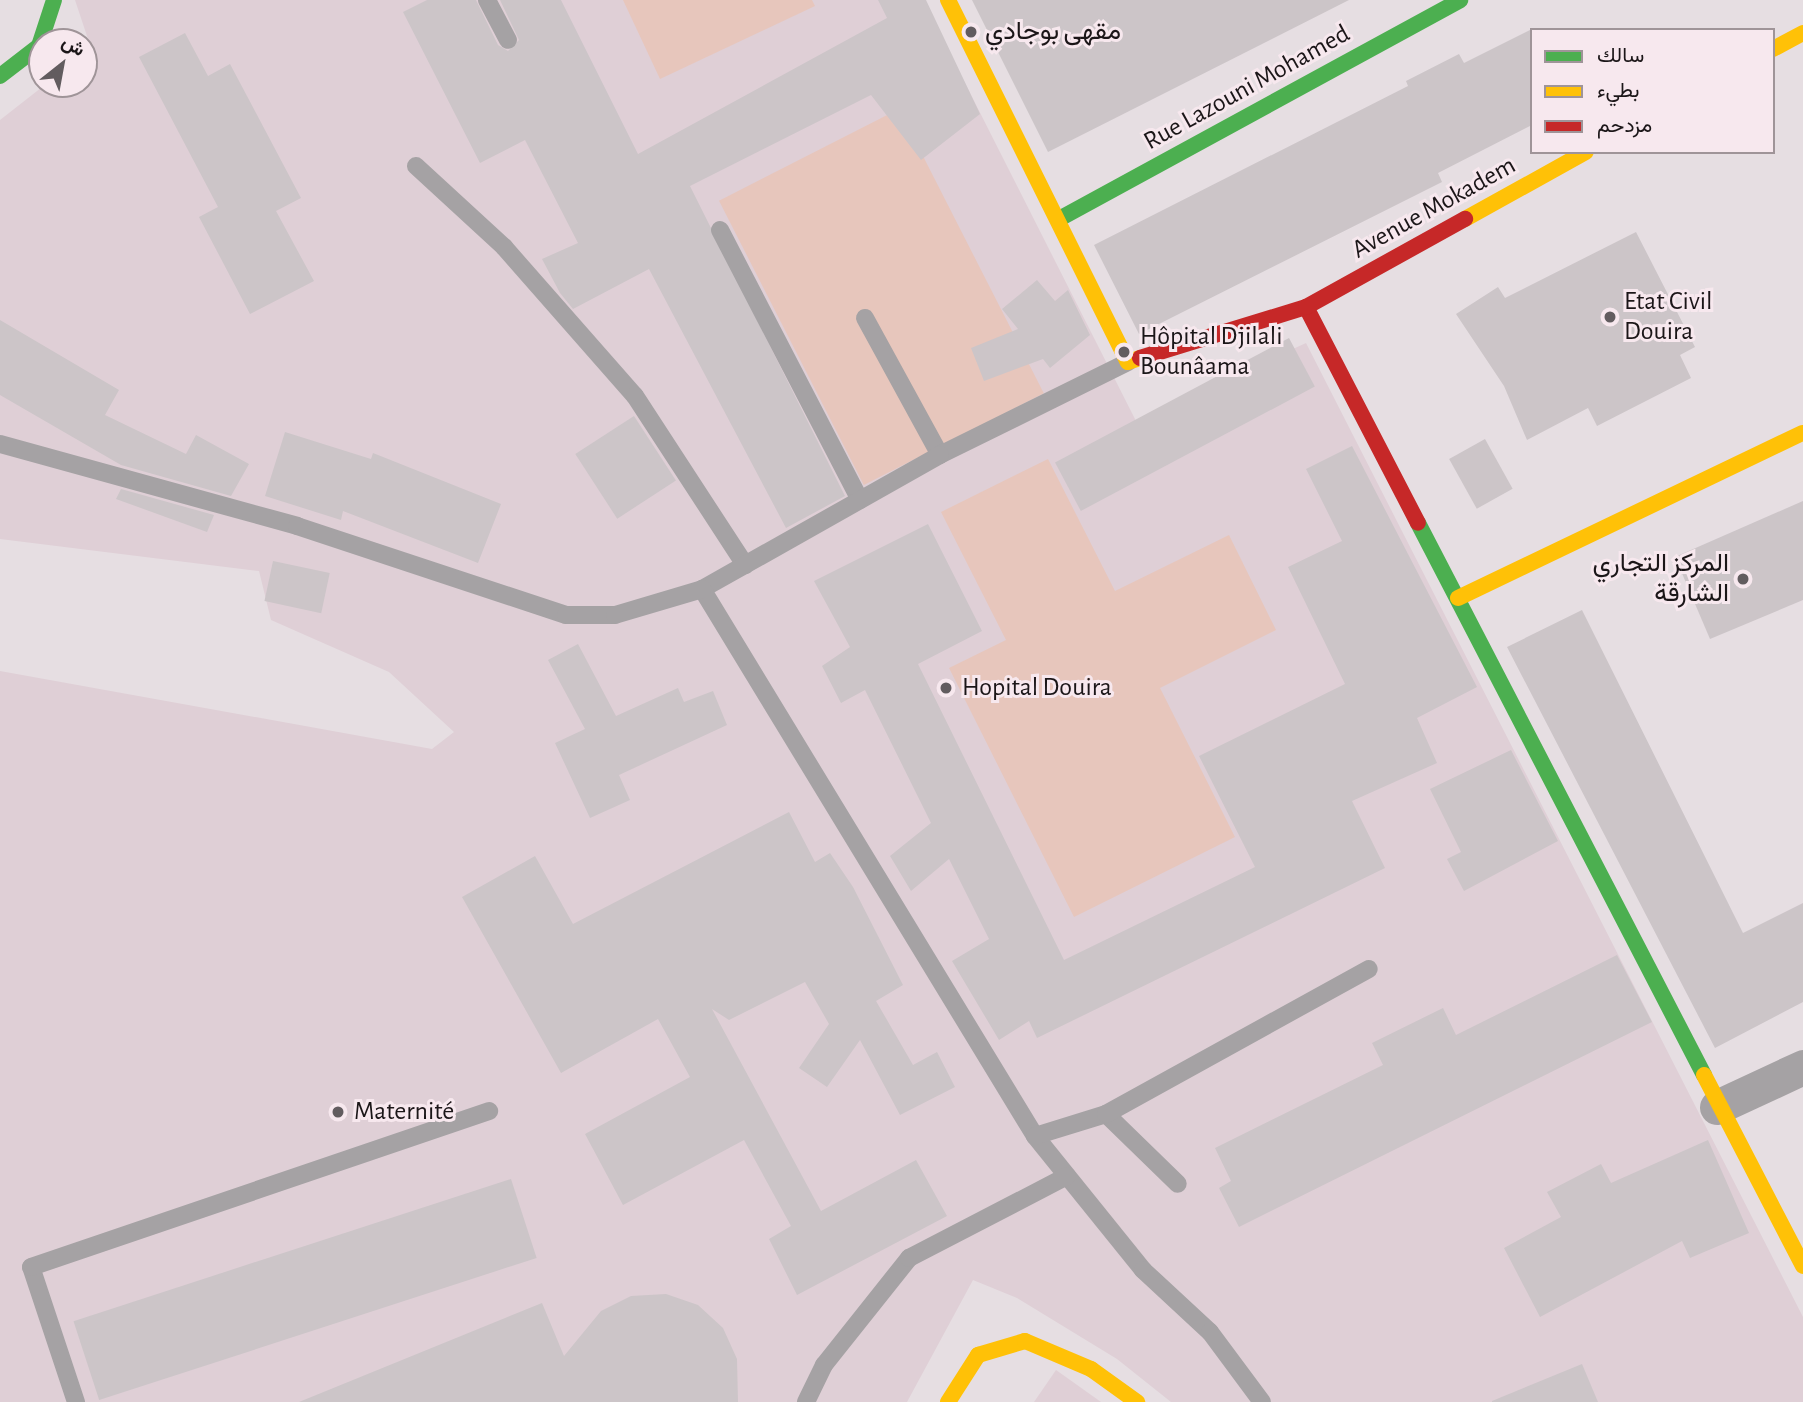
<!DOCTYPE html>
<html>
<head>
<meta charset="utf-8">
<style>
	body { margin:0 }
	#map { position:relative; width:1803px; height:1402px; overflow:hidden; background:#e6dee2; font-family:"Alegreya Sans",Vazirmatn,sans-serif }
	div>[style] { position:absolute }
	.built>* { inset:0; background:#dfcfd6 }
	.green>* { inset:0; background:#e7c6bc; transform-origin:0 0 }
	.building>* { inset:0; background:#ccc5c8; transform-origin:0 0 }
	.lane>* { height:18px; margin:-9px; padding:0 9px; transform-origin:9px; border-radius:9px; background:#a5a2a4 }
	.street>* { height:35px; margin:-17.5px; padding:0 17.5px; transform-origin:17.5px; border-radius:17.5px; background:#a5a2a4 }
	.fast>* { height:16px; margin:-8px; padding:0 8px; transform-origin:8px; border-radius:8px; background:#4caf50 }
	.slow>* { height:16px; margin:-8px; padding:0 8px; transform-origin:8px; border-radius:8px; background:#ffc107 }
	.jam>* { height:16px; margin:-8px; padding:0 8px; transform-origin:8px; border-radius:8px; background:#c62828 }
	.dots>* { width:19px; height:19px; translate:-50% -50%; box-sizing:border-box; border:4px solid #f7e8ee; border-radius:50% }
	span { translate:-50% -50%; white-space:nowrap; text-align:center; line-height:1.15; -webkit-text-stroke:6px #f7e8ee; paint-order:stroke }
	.poi-label { font-size:26px; color:#1b1618 }
	.left { translate:0 -50%; text-align:left }
	.right { translate:-100% -50%; text-align:right }
	.street-label { font-size:26px; color:#1b1618 }
	.legend { position:absolute; left:1530px; top:28px; width:245px; height:126px; box-sizing:border-box; background:#f7e8ee; border:2px solid #9f9498; margin:0; padding:9px 12px; list-style:none; font-size:21px; color:#1b1618 }
	.legend li { display:flex; align-items:center; gap:14px; height:35px }
	.legend b { width:35px; border:2px solid #9f9498 }
	.north { position:absolute; left:28px; top:28px; width:70px; height:70px; box-sizing:border-box; background:#f7e8ee; border:2px solid #9f9498; border-radius:50%; rotate:31deg; font-size:19px; font-weight:700; line-height:28px; text-align:center; color:#1b1618 }
	.north::after { content:''; display:block; margin:auto; width:24px; height:32px; background:#625c5f; clip-path:polygon(50% 0,100% 100%,50% 72%,0 100%) }
</style>
</head>
<body>
<div id="map">
	<div class="built">
		<div style="clip-path:polygon(75px 0,923px 0,1136px 421px,1306px 343px,1803px 1317px,1803px 1402px,1171px 1402px,1117px 1359px,1017px 1298px,973px 1280px,907px 1402px,0 1402px,0 671px,432px 749px,454px 732px,389px 672px,271px 620px,259px 571px,0 539px,0 120px,46px 84px,84px 84px,84px 54px,91px 48px)"></div>
		<div style="clip-path:polygon(1056px 1370px,1101px 1402px,1034px 1402px)"></div>
	</div>
	<div class="green">
		<div style="clip-path:polygon(623px 0,812px 0,815px 6px,660px 79px)"></div>
		<div style="left:899px;top:109px;width:319px;height:202px;rotate:63deg"></div>
		<div style="clip-path:polygon(1048px 459px,1115px 591px,1229px 535px,1276px 630px,1160px 688px,1235px 837px,1074px 917px,949px 668px,1006px 640px,941px 512px)"></div>
	</div>
	<div class="building">
		<div style="clip-path:polygon(427px 0,476px 0,498px 45px,508px 51px,519px 40px,500px 0,561px 0,638px 154px,887px 18px,878px 0,926px 0,980px 114px,921px 160px,871px 95px,690px 186px,845px 496px,786px 528px,649px 269px,573px 309px,560px 293px,542px 259px,578px 243px,525px 140px,480px 163px,403px 12px)"></div>
		<div style="clip-path:polygon(972px 0,1349px 0,1048px 152px)"></div>
		<div style="clip-path:polygon(1532px 29px,1532px 125px,1438px 173px,1442px 182px,1139px 334px,1094px 245px,1408px 86px,1406px 81px,1459px 54px,1464px 63px)"></div>
		<div style="clip-path:polygon(185px 33px,208px 76px,230px 64px,301px 198px,276px 211px,314px 281px,250px 314px,199px 217px,218px 207px,139px 57px)"></div>
		<div style="clip-path:polygon(1636px 232px,1695px 347px,1680px 355px,1691px 378px,1597px 426px,1588px 408px,1527px 440px,1504px 386px,1456px 314px,1498px 287px,1505px 298px)"></div>
		<div style="clip-path:polygon(1037px 280px,1055px 301px,1068px 290px,1090px 335px,1050px 368px,1043px 359px,984px 381px,971px 348px,1018px 329px,1002px 309px)"></div>
		<div style="clip-path:polygon(0 320px,119px 390px,105px 415px,186px 454px,196px 435px,249px 464px,231px 496px,121px 465px,0 395px)"></div>
		<div style="left:1289px;top:338px;width:55px;height:265px;rotate:62deg"></div>
		<div style="left:634px;top:416px;width:77px;height:70px;rotate:57deg"></div>
		<div style="clip-path:polygon(285px 432px,371px 459px,373px 453px,501px 504px,478px 563px,343px 511px,341px 520px,265px 496px)"></div>
		<div style="left:1485px;top:439px;width:57px;height:41px;rotate:61deg"></div>
		<div style="clip-path:polygon(1352px 446px,1477px 687px,1417px 718px,1437px 763px,1352px 801px,1385px 868px,1037px 1038px,1029px 1021px,999px 1040px,952px 961px,989px 939px,949px 859px,911px 891px,890px 856px,931px 823px,865px 690px,841px 703px,822px 666px,850px 647px,814px 581px,928px 524px,982px 631px,918px 664px,1064px 960px,1255px 867px,1199px 756px,1345px 684px,1288px 567px,1342px 541px,1306px 469px)"></div>
		<div style="clip-path:polygon(121px 489px,214px 515px,207px 532px,116px 499px)"></div>
		<div style="clip-path:polygon(1803px 501px,1803px 600px,1710px 639px,1675px 557px)"></div>
		<div style="left:273px;top:561px;width:58px;height:41px;rotate:12deg"></div>
		<div style="clip-path:polygon(1582px 610px,1743px 933px,1803px 903px,1803px 1002px,1715px 1048px,1507px 647px)"></div>
		<div style="clip-path:polygon(578px 644px,616px 716px,678px 688px,684px 702px,713px 691px,727px 725px,619px 775px,630px 800px,590px 818px,555px 743px,585px 729px,548px 660px)"></div>
		<div style="clip-path:polygon(1511px 750px,1558px 841px,1464px 891px,1447px 859px,1461px 852px,1430px 789px)"></div>
		<div style="clip-path:polygon(789px 812px,815px 862px,830px 853px,853px 887px,903px 985px,876px 1001px,913px 1065px,937px 1052px,955px 1087px,900px 1115px,860px 1040px,827px 1087px,799px 1068px,829px 1024px,805px 982px,729px 1020px,712px 1009px,821px 1211px,916px 1160px,947px 1216px,797px 1295px,769px 1239px,791px 1226px,744px 1140px,623px 1205px,585px 1134px,690px 1077px,658px 1019px,561px 1073px,462px 897px,535px 856px,573px 924px)"></div>
		<div style="clip-path:polygon(1617px 955px,1652px 1022px,1239px 1227px,1219px 1188px,1231px 1181px,1215px 1148px,1383px 1065px,1372px 1043px,1443px 1008px,1456px 1035px)"></div>
		<div style="clip-path:polygon(1708px 1140px,1749px 1233px,1690px 1258px,1682px 1241px,1540px 1317px,1504px 1248px,1561px 1217px,1547px 1192px,1601px 1164px,1611px 1183px)"></div>
		<div style="left:511px;top:1179px;width:83px;height:460px;rotate:72deg"></div>
		<div style="clip-path:polygon(666px 1294px,698px 1305px,723px 1328px,737px 1359px,738px 1402px,299px 1402px,542px 1303px,564px 1356px,601px 1311px,631px 1296px)"></div>
		<div style="clip-path:polygon(1582px 1364px,1598px 1402px,1492px 1402px,1492px 1401px)"></div>
	</div>
	<div class="lane">
		<div style="left:487px;top:0;width:45px;rotate:62.3deg"></div>
		<div style="left:416px;top:166px;width:120px;rotate:42.6deg"></div>
		<div style="left:504px;top:247px;width:198px;rotate:48.7deg"></div>
		<div style="left:635px;top:396px;width:202px;rotate:56.9deg"></div>
		<div style="left:720px;top:230px;width:304px;rotate:62.6deg"></div>
		<div style="left:865px;top:318px;width:156px;rotate:61.3deg"></div>
		<div style="left:1128px;top:362px;width:210px;rotate:153.7deg"></div>
		<div style="left:940px;top:455px;width:273px;rotate:150.6deg"></div>
		<div style="left:702px;top:589px;width:640px;rotate:58.67deg"></div>
		<div style="left:1035px;top:1136px;width:172px;rotate:51.1deg"></div>
		<div style="left:1143px;top:1270px;width:91px;rotate:42.8deg"></div>
		<div style="left:1210px;top:1332px;width:87px;rotate:53.4deg"></div>
		<div style="left:0;top:444px;width:308px;rotate:15.4deg"></div>
		<div style="left:297px;top:526px;width:283px;rotate:18.3deg"></div>
		<div style="left:566px;top:615px;width:49px"></div>
		<div style="left:615px;top:615px;width:91px;rotate:-16.6deg"></div>
		<div style="left:1106px;top:1114px;width:100px;rotate:44.2deg"></div>
		<div style="left:1035px;top:1136px;width:74px;rotate:-17.2deg"></div>
		<div style="left:1106px;top:1114px;width:300px;rotate:-28.9deg"></div>
		<div style="left:76px;top:1402px;width:142px;rotate:-108.4deg"></div>
		<div style="left:31px;top:1267px;width:484px;rotate:-18.8deg"></div>
		<div style="left:806px;top:1402px;width:41px;rotate:-64.1deg"></div>
		<div style="left:824px;top:1365px;width:137px;rotate:-51.5deg"></div>
		<div style="left:909px;top:1258px;width:178px;rotate:-27.4deg"></div>
	</div>
	<div class="street">
		<div style="left:1717px;top:1107px;width:95px;rotate:-24.9deg"></div>
	</div>
	<div class="fast">
		<div style="left:0;top:76px;width:49px;rotate:-37.6deg"></div>
		<div style="left:39px;top:46px;width:48px;rotate:-71.9deg"></div>
		<div style="left:1059px;top:219px;width:457px;rotate:-28.6deg"></div>
		<div style="left:1418px;top:523px;width:622px;rotate:62.61deg"></div>
	</div>
	<div class="slow">
		<div style="left:948px;top:0;width:404px;rotate:63.6deg"></div>
		<div style="left:1128px;top:362px;width:13px;rotate:-18deg"></div>
		<div style="left:1773px;top:49px;width:34px;rotate:-28deg"></div>
		<div style="left:1465px;top:219px;width:138px;rotate:-29deg"></div>
		<div style="left:1458px;top:598px;width:382px;rotate:-25.6deg"></div>
		<div style="left:1704px;top:1075px;width:215px;rotate:62.6deg"></div>
		<div style="left:948px;top:1402px;width:56px;rotate:-57.4deg"></div>
		<div style="left:978px;top:1355px;width:49px;rotate:-16.6deg"></div>
		<div style="left:1025px;top:1341px;width:72px;rotate:23deg"></div>
		<div style="left:1091px;top:1369px;width:57px;rotate:35.7deg"></div>
	</div>
	<div class="jam">
		<div style="left:1306px;top:307px;width:243px;rotate:62.6deg"></div>
		<div style="left:1140px;top:358px;width:174px;rotate:-17.1deg"></div>
		<div style="left:1306px;top:307px;width:182px;rotate:-29deg"></div>
	</div>
	<div class="dots">
		<div style="left:971px;top:32px;background:#625c5f"></div>
		<div style="left:1610px;top:317px;background:#625c5f"></div>
		<div style="left:1124px;top:352px;background:#625c5f"></div>
		<div style="left:1743px;top:579px;background:#625c5f"></div>
		<div style="left:946px;top:688px;background:#625c5f"></div>
		<div style="left:338px;top:1112px;background:#625c5f"></div>
	</div>
	<div class="poi-label">
		<span class="left" style="left:985px;top:32px">مقهى بوجادي</span>
		<span class="left" style="left:1624px;top:317px">Etat Civil<br>Douira</span>
		<span class="left" style="left:1140px;top:352px">Hôpital Djilali<br>Bounâama</span>
		<span class="right" style="left:1729px;top:579px">المركز التجاري<br>الشارقة</span>
		<span class="left" style="left:962px;top:688px">Hopital Douira</span>
		<span class="left" style="left:354px;top:1112px">Maternité</span>
	</div>
	<div class="street-label">
		<span style="left:1247px;top:88px;rotate:-29deg">Rue Lazouni Mohamed</span>
		<span style="left:1434px;top:208px;rotate:-29deg">Avenue Mokadem</span>
	</div>
	<ul class="legend">
	<li><b style="height:9px;background:#4caf50"></b>سالك</li>
	<li><b style="height:9px;background:#ffc107"></b>بطيء</li>
	<li><b style="height:9px;background:#c62828"></b>مزدحم</li>
	</ul>
	<div class="north">ش</div>
</div>
</body>
</html>
